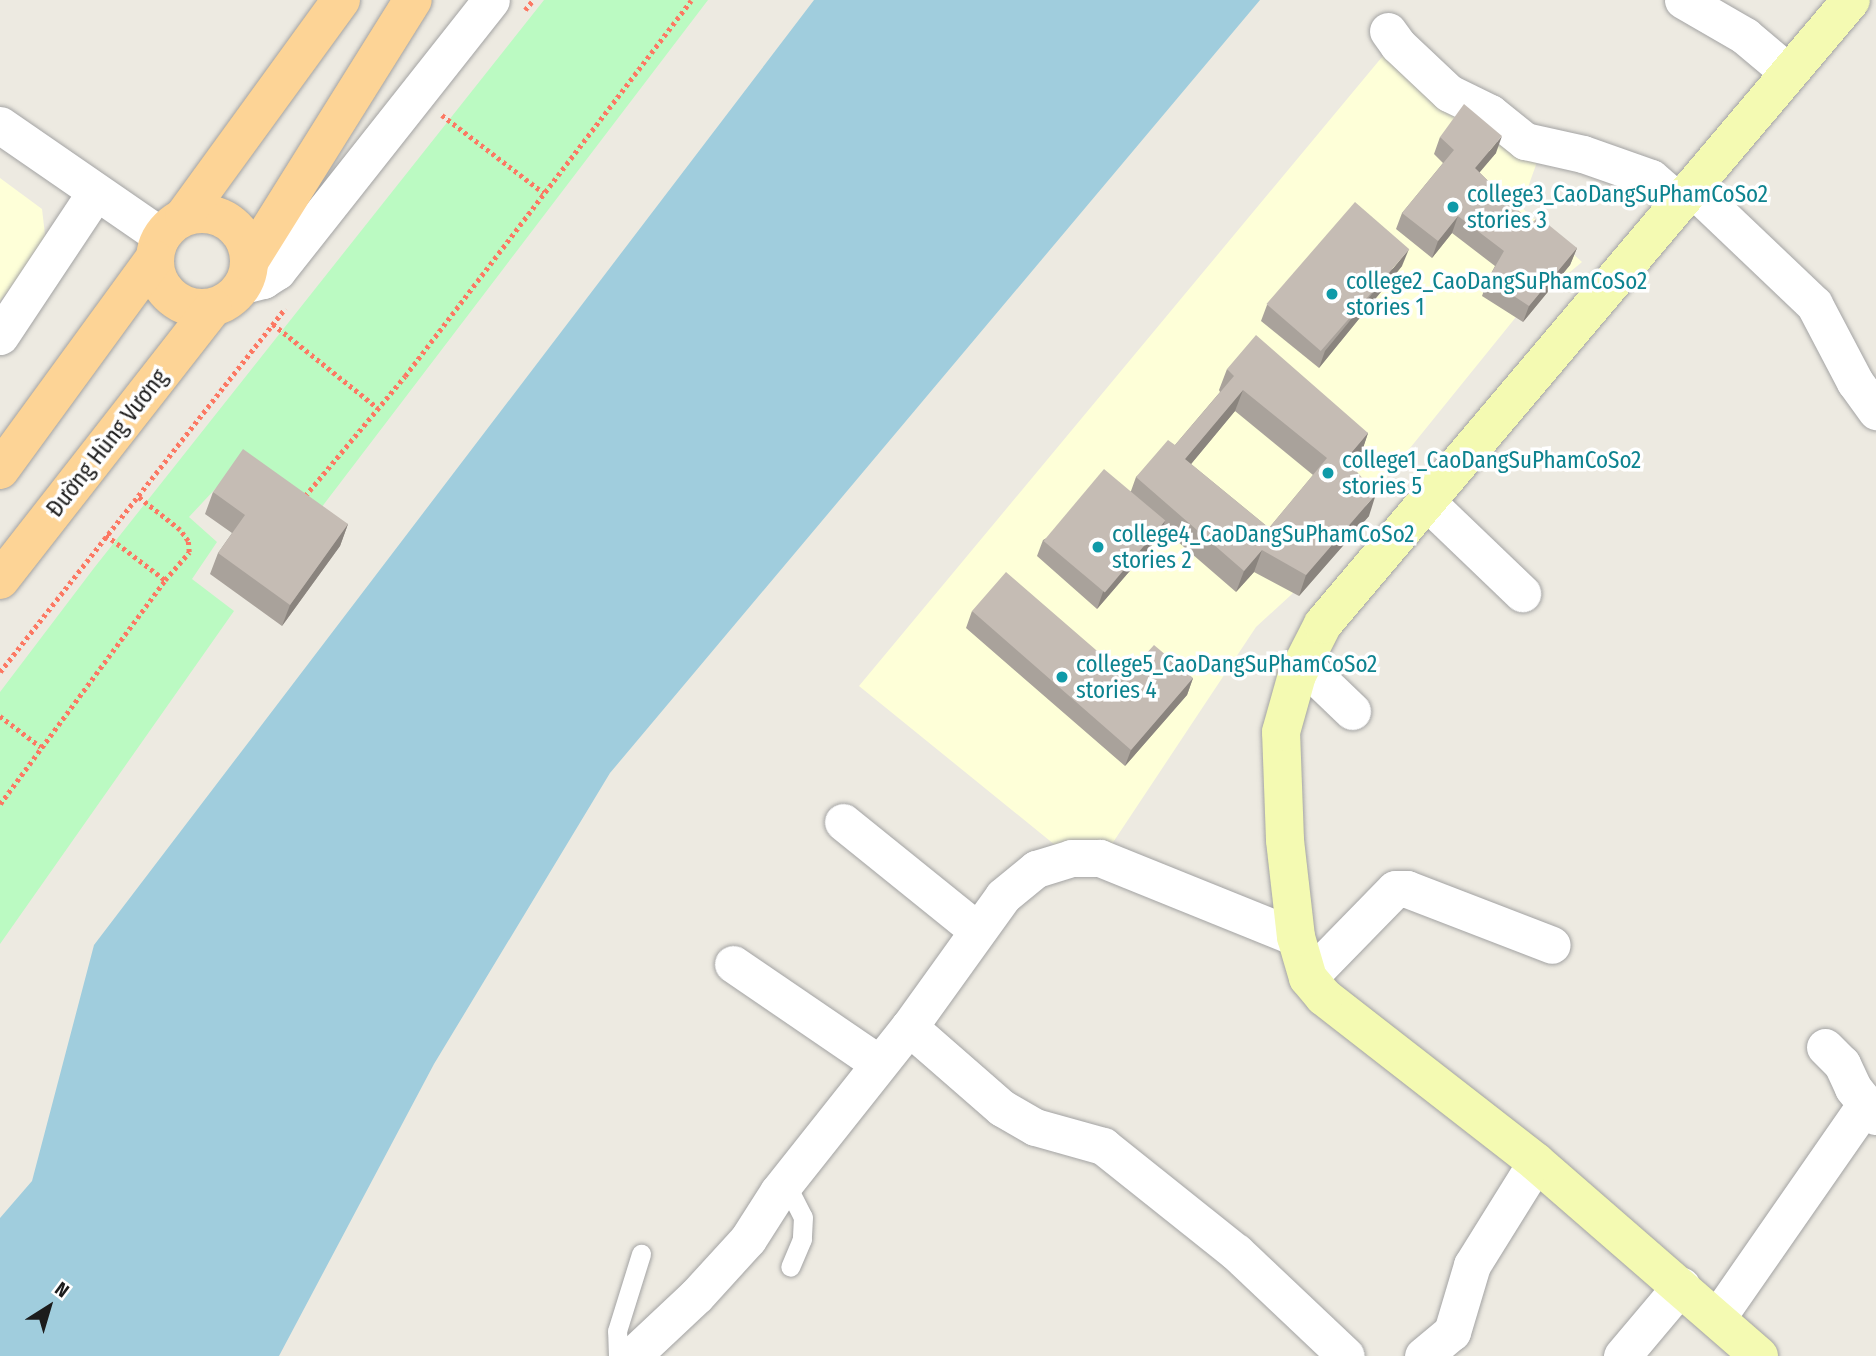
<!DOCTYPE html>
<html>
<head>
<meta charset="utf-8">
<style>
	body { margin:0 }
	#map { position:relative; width:1876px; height:1356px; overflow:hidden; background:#edeae1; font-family:"Fira Sans Condensed",sans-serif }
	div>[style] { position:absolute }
	.education>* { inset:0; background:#feffd8 }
	.park>* { inset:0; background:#bbfac2 }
	.water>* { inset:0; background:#a0cddd }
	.path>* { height:4.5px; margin-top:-2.25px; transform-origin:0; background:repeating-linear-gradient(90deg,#fc7863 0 3.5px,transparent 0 7px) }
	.roads { filter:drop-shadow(0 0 2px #a3a3a3) drop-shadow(0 0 2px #a3a3a3) }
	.lane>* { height:19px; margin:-9.5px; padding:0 9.5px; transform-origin:9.5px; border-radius:9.5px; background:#fff }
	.street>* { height:37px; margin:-18.5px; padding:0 18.5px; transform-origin:18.5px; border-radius:18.5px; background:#fff }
	.secondary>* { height:38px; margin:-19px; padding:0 19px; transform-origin:19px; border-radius:19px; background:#f4fab2 }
	.primary>* { height:38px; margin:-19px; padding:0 19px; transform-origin:19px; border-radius:19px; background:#fdd496 }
	.primary>.ring { margin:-19px; padding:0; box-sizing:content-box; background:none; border:38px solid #fdd496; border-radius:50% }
	.wall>* { inset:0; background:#a9a29b }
	.shaded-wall>* { inset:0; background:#8a847e }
	.building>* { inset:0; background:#c5bcb4; transform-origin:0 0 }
	.dots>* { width:19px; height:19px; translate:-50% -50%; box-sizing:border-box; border:4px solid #fff; border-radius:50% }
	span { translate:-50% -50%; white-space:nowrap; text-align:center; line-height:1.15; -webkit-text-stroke:7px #fff; paint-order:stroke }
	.culture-label { font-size:23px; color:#0d838f }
	.left { translate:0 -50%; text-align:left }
	.street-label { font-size:23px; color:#1c1c1c }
	.north { position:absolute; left:14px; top:1272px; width:70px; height:70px; -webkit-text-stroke:5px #fff; paint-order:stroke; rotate:37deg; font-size:19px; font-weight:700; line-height:28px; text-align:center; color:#1c1c1c }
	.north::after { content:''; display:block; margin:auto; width:24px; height:32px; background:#1c1c1c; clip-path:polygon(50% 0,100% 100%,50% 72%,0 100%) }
</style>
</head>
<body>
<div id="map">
	<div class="education">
		<div style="clip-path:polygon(1387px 51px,1537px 162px,1521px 207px,1582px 262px,1516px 317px,1292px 594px,1256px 627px,1108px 850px,1055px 845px,859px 686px)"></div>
		<div style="clip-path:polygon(0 178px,42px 209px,46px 243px,0 301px)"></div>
	</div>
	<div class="park">
		<div style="clip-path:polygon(544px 0,708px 0,318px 512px,245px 457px,189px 517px,217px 542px,192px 579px,234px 611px,0 944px,0 692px,94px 568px)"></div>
	</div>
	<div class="water">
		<div style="clip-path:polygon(814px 0,1260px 0,610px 773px,434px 1064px,279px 1356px,0 1356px,0 1218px,32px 1181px,94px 945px)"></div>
	</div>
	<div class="path">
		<div style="left:525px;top:10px;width:13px;rotate:-51deg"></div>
		<div style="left:442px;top:115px;width:128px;rotate:37.4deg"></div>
		<div style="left:273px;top:324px;width:134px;rotate:38.7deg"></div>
		<div style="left:305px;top:496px;width:156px;rotate:-50.2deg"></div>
		<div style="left:405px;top:376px;width:472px;rotate:-52.7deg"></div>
		<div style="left:106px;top:535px;width:74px;rotate:37.3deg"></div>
		<div style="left:0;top:672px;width:462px;rotate:-51.9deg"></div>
		<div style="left:0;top:716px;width:51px;rotate:37.1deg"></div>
		<div style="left:0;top:804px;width:278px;rotate:-53.6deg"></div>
		<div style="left:165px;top:580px;width:37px;rotate:-49deg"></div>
		<div style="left:189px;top:552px;width:11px;rotate:-95deg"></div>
		<div style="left:188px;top:541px;width:14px;rotate:-126deg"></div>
		<div style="left:180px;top:530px;width:55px;rotate:-141.7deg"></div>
	</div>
	<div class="roads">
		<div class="lane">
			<div style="left:785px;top:1182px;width:39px;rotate:63deg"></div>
			<div style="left:803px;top:1217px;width:22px;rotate:93deg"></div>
			<div style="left:802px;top:1239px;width:30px;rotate:113deg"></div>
			<div style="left:618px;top:1356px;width:25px;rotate:-92deg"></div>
			<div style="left:617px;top:1331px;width:81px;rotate:-72.7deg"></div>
		</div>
		<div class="street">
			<div style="left:1683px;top:0;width:72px;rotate:30.1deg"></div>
			<div style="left:1745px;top:36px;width:57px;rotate:40.1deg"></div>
			<div style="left:1388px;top:31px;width:17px;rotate:54deg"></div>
			<div style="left:1398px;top:45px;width:70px;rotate:43.3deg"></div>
			<div style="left:1449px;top:93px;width:46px;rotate:26deg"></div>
			<div style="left:1490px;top:113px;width:45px;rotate:38.7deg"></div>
			<div style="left:1525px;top:141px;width:59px;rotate:12.6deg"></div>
			<div style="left:1583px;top:154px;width:72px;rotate:19.4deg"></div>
			<div style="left:1651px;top:178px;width:37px;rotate:41deg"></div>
			<div style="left:0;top:125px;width:196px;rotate:34.6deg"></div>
			<div style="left:1691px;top:187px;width:170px;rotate:43.6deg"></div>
			<div style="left:1814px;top:304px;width:88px;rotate:62.3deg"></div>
			<div style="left:1855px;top:382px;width:36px;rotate:54deg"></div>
			<div style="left:243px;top:285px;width:21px;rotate:-14deg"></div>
			<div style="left:263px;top:280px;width:17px;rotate:-33deg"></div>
			<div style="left:277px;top:271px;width:345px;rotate:-51.7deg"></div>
			<div style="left:0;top:336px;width:172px;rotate:-56.4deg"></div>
			<div style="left:1427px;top:502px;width:132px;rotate:43.8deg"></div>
			<div style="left:1303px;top:664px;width:68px;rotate:43.8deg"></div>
			<div style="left:843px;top:822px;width:172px;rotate:38.9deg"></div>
			<div style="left:733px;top:964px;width:176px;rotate:34.3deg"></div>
			<div style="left:1308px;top:978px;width:124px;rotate:-45.7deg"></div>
			<div style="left:1395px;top:889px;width:12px"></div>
			<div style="left:1407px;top:889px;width:155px;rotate:21.1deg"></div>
			<div style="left:909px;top:1027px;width:123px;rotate:41.1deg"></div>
			<div style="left:1002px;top:1108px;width:38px;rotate:30deg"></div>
			<div style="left:1035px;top:1127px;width:71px;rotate:15.6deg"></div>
			<div style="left:1103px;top:1146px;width:170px;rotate:38.6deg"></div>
			<div style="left:1236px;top:1252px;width:151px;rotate:43.4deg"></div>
			<div style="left:1825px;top:1047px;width:24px;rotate:45deg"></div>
			<div style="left:1842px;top:1064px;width:26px;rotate:65deg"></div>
			<div style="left:1853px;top:1088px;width:36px;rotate:51deg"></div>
			<div style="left:1717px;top:1318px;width:261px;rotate:-55.2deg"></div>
			<div style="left:632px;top:1356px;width:88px;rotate:-43.2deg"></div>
			<div style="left:696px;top:1296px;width:77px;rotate:-47.6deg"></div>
			<div style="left:748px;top:1239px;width:56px;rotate:-57.4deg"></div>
			<div style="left:778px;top:1192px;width:211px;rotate:-51.6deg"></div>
			<div style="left:909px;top:1027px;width:161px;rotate:-54.3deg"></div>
			<div style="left:1003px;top:896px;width:43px;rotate:-39.3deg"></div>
			<div style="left:1036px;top:869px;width:37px;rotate:-17deg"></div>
			<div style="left:1071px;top:858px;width:29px"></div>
			<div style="left:1100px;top:858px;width:211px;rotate:22deg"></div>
			<div style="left:1423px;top:1356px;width:38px;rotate:-40deg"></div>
			<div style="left:1452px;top:1332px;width:70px;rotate:-73.4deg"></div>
			<div style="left:1472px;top:1265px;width:121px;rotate:-58.1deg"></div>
			<div style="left:1622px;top:1356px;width:92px;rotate:-49.9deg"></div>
		</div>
		<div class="secondary">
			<div style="left:1759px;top:1356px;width:296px;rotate:-139deg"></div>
			<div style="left:1536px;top:1162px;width:269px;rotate:-142.1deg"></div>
			<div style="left:1324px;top:997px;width:25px;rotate:-130deg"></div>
			<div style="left:1308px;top:978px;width:43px;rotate:-106.3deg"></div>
			<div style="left:1296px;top:937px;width:98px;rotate:-96.5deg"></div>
			<div style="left:1285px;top:840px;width:108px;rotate:-92.1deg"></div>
			<div style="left:1281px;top:732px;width:59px;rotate:-74.3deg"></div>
			<div style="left:1297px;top:675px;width:57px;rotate:-63deg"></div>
			<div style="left:1323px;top:624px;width:817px;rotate:-49.76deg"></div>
		</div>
		<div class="primary">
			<div class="ring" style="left:155px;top:214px;width:56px;height:56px"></div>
			<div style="left:184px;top:216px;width:267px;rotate:-54deg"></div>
			<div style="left:249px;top:262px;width:309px;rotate:-58deg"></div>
			<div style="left:0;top:470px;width:261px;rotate:-53.9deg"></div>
			<div style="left:0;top:580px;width:346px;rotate:-52deg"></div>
		</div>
	</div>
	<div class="wall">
		<div style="clip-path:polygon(1440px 137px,1496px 153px,1479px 172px,1531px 223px,1577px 248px,1570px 265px,1523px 322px,1482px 296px,1488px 279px,1495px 266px,1452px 233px,1432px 258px,1396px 229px,1402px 213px,1443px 163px,1434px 154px)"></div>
		<div style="clip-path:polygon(1402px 266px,1319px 368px,1261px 321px,1267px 305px)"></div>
		<div style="clip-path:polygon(evenodd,1227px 369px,1368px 433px,1361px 454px,1351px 465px,1369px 516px,1299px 596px,1254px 572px,1236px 592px,1162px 528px,1159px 537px,1097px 609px,1037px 556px,1043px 540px,1131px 491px,1136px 477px,1175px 445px,1220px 392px,1219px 390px,1227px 369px,1235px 411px,1313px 475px,1269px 528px,1191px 464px,1235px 411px)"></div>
		<div style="clip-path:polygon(213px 492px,348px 524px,340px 546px,282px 626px,210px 574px,218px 553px,232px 533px,205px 514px)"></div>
		<div style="clip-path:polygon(972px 611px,1126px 676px,1193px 678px,1187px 695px,1125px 766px,966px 628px)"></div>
	</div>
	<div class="shaded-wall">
		<div style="clip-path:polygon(1502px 136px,1496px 153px,1469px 185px,1475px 168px)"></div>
		<div style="clip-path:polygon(1458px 216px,1452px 233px,1432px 258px,1438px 241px)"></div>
		<div style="clip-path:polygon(1577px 248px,1570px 265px,1523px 322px,1529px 306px)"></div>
		<div style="clip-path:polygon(1409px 249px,1402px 266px,1319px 368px,1325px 351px)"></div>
		<div style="clip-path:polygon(1243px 390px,1235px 411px,1177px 481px,1185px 459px)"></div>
		<div style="clip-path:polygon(1368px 433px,1361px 454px,1338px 481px,1346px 459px)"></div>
		<div style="clip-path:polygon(1376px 494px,1369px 516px,1299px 596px,1306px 575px)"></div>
		<div style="clip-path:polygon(1165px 521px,1159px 537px,1097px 609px,1103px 592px)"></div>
		<div style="clip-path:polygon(348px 524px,340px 546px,282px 626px,290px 605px)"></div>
		<div style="clip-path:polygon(1262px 550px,1254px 572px,1236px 592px,1244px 571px)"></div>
		<div style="clip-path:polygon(1193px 678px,1187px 695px,1125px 766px,1131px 750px)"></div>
	</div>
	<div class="building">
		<div style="clip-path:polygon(1464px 104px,1502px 136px,1475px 168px,1531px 223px,1539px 217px,1577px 248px,1529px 306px,1488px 279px,1504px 251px,1458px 216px,1438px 241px,1402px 213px,1454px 150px,1440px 137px)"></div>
		<div style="left:1355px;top:202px;width:72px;height:135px;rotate:41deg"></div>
		<div style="clip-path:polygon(evenodd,1256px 335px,1368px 433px,1346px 459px,1376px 494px,1306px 575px,1262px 550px,1244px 571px,1136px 477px,1168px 440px,1175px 445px,1234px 376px,1227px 369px,1256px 335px,1243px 390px,1327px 458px,1269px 528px,1185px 459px,1243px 390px)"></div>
		<div style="clip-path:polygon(243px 449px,348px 524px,290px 605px,218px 553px,245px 515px,213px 492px)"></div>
		<div style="left:1104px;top:469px;width:80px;height:94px;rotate:40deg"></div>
		<div style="clip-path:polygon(1006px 572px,1126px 676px,1154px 645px,1193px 678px,1131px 750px,972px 611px)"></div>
	</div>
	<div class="dots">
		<div style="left:1453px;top:207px;background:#0f9aa8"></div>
		<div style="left:1332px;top:294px;background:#0f9aa8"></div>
		<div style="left:1328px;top:473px;background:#0f9aa8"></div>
		<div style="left:1098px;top:547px;background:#0f9aa8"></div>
		<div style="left:1062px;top:677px;background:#0f9aa8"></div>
	</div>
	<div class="culture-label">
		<span class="left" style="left:1467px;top:207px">college3_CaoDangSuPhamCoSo2<br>stories 3</span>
		<span class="left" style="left:1346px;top:294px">college2_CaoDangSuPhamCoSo2<br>stories 1</span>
		<span class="left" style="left:1342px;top:473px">college1_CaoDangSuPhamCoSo2<br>stories 5</span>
		<span class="left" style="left:1112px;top:547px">college4_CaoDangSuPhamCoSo2<br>stories 2</span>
		<span class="left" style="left:1076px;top:677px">college5_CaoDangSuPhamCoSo2<br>stories 4</span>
	</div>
	<div class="street-label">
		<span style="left:107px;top:443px;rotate:-52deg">Đường Hùng Vương</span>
	</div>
	<div class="north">N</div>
</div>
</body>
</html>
